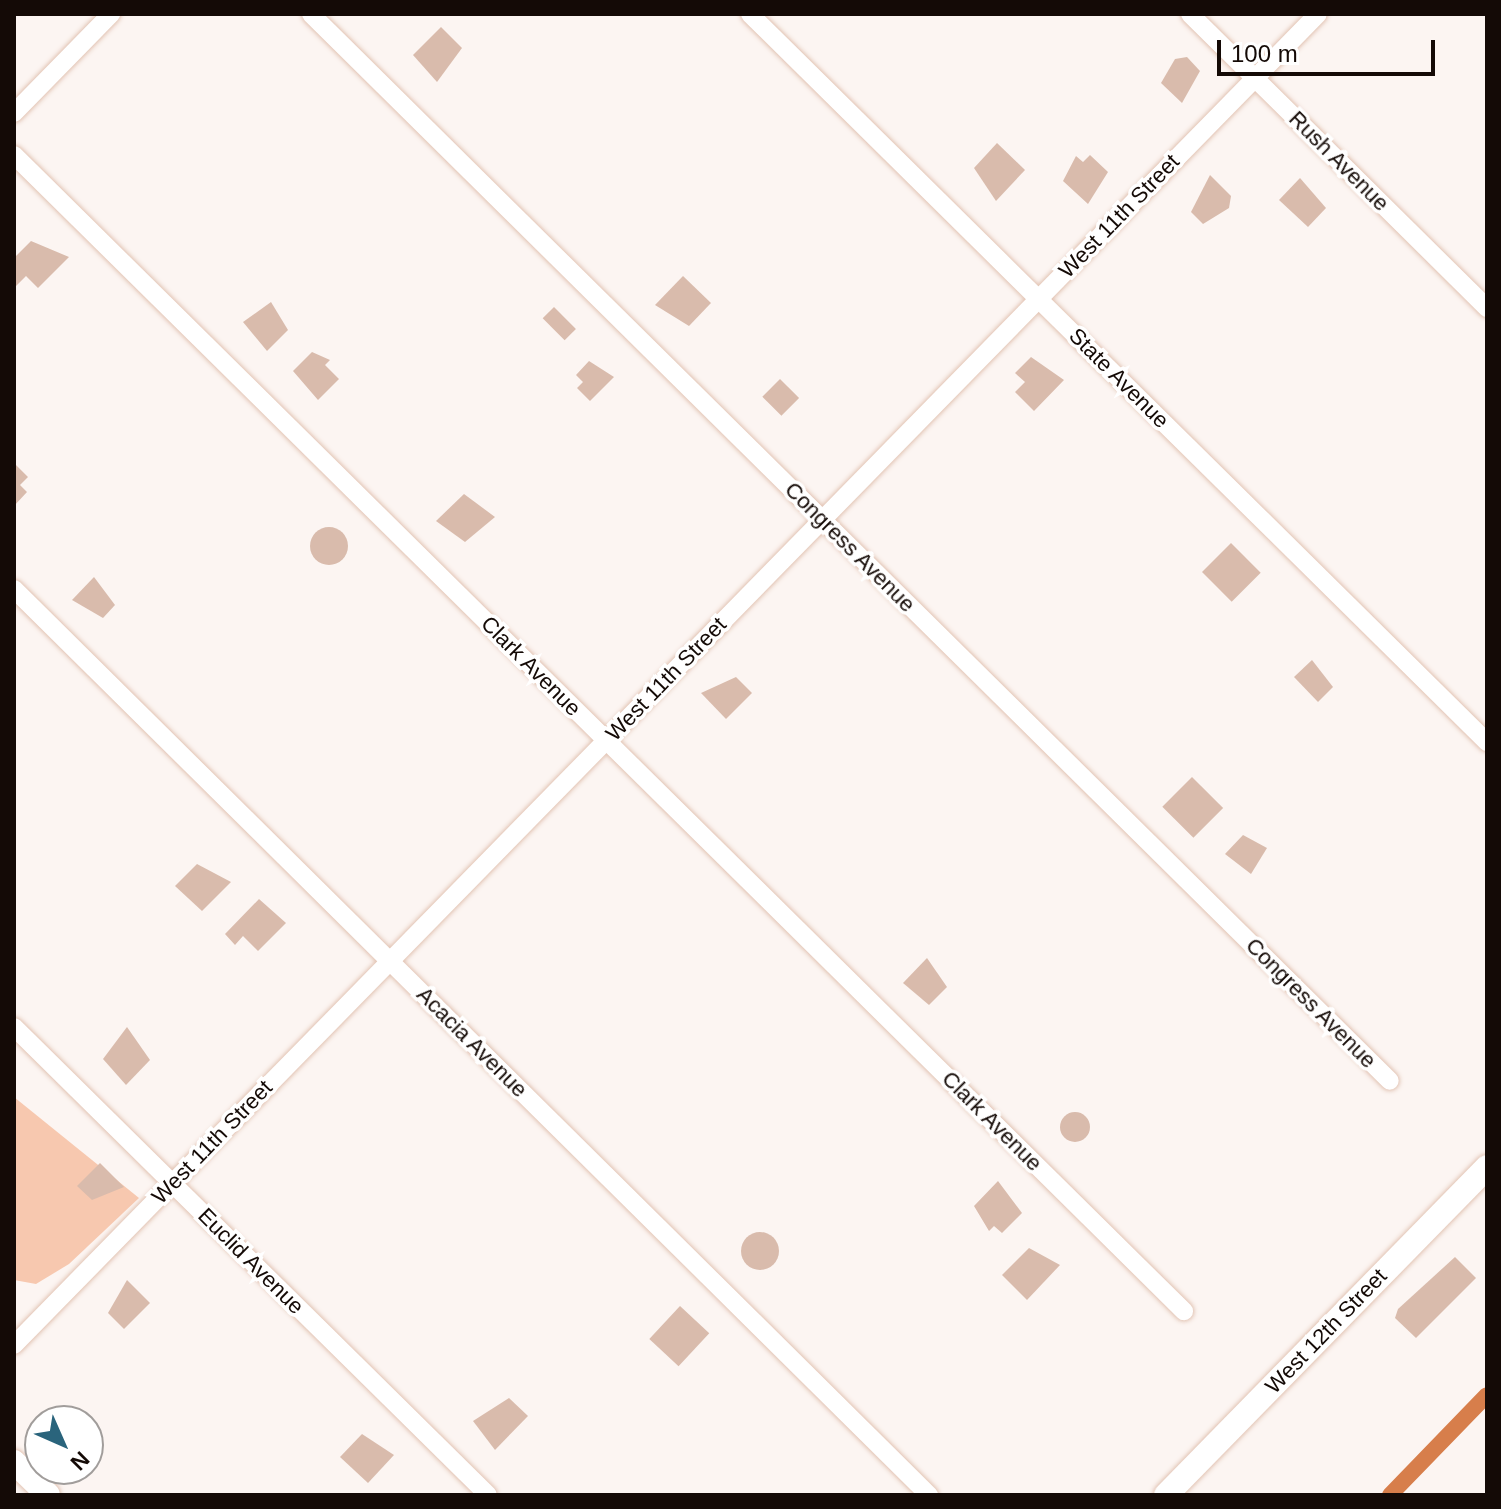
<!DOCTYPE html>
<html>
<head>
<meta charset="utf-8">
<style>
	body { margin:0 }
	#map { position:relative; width:1501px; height:1509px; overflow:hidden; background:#fcf5f2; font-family:Helvetica,sans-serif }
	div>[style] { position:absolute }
	.green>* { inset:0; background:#f7c8af }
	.canal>* { height:16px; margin:-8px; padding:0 8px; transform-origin:8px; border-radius:8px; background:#d77e4b }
	.building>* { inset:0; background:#d9bbac; transform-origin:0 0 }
	.round { border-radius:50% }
	.roads { filter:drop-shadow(0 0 2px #e2c4b4) drop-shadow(0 0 2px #e2c4b4) }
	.street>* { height:18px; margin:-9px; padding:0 9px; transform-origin:9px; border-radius:9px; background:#fff }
	.secondary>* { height:24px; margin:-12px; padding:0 12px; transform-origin:12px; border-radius:12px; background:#fff }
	span { translate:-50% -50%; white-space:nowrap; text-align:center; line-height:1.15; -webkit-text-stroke:7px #fff; paint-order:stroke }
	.street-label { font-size:22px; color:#140a06 }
	.frame { position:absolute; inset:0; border:16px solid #140a06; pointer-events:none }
	.north { position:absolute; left:24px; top:1405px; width:80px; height:80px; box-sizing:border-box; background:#fff; border:2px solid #a19d9b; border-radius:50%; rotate:135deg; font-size:22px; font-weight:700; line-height:32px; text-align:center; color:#140a06 }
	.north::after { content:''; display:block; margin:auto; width:28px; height:36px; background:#2a647c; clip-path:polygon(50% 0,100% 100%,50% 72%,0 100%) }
	.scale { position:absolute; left:1217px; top:40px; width:218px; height:36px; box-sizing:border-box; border:4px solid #140a06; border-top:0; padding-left:10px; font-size:24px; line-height:28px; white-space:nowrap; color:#140a06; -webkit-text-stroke:6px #fff; paint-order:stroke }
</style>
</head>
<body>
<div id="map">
	<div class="green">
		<div style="clip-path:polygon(14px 1097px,139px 1198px,69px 1264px,36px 1284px,14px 1280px)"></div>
	</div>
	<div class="canal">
		<div style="left:1390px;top:1495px;width:139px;rotate:-45.9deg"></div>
	</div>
	<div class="building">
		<div style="clip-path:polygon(441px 27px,462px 48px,437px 82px,413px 55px)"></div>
		<div style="clip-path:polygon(1187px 57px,1200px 71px,1182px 103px,1161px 83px,1175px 59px)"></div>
		<div style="clip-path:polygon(997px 143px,1025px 170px,996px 201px,974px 168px)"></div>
		<div style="clip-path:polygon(1090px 155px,1108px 172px,1088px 204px,1063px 181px,1076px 156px,1083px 162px)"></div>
		<div style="clip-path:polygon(1210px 175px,1231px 196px,1229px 208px,1203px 224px,1191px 212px)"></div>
		<div style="clip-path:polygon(1300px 178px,1326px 208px,1308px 227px,1279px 200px)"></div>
		<div style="clip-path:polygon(31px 241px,69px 257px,38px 288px,26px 276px,14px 288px,14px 258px)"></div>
		<div style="clip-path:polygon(683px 276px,711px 303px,689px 326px,655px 305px)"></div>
		<div style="clip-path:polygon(271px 302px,288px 330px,267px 351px,243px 322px)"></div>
		<div style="left:554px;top:307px;width:31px;height:16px;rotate:45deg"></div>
		<div style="clip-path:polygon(312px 352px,330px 360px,325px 365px,339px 379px,318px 400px,293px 371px)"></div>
		<div style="clip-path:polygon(1031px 357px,1064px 380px,1034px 411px,1015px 392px,1025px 382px,1015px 373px)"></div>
		<div style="clip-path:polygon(589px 361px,614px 377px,590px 401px,577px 388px,583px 382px,576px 375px)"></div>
		<div style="left:780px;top:379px;width:27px;height:25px;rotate:45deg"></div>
		<div style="clip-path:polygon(14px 463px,28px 477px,20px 485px,27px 492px,14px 506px)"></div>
		<div style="clip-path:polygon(464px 494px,495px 517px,465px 542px,436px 521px)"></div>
		<div class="round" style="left:310px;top:527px;width:38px;height:38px"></div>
		<div style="left:1231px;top:543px;width:42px;height:41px;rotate:45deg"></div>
		<div style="clip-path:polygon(94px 577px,115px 605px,103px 618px,72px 600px)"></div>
		<div style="clip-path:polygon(1312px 660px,1333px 687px,1318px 702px,1294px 677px)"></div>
		<div style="clip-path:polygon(736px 677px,752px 693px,726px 719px,701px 693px)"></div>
		<div style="left:1192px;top:777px;width:44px;height:42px;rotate:45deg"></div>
		<div style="clip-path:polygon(1243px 835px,1267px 848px,1251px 874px,1225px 854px)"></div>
		<div style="clip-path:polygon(197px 864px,231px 882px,202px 911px,175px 886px)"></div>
		<div style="clip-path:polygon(259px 899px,286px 923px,258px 951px,243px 936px,235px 945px,225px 934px)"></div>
		<div style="clip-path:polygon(927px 958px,947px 987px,929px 1005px,903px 983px)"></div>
		<div style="clip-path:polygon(127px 1027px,150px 1060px,126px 1085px,103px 1059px)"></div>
		<div class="round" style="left:1060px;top:1112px;width:30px;height:30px"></div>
		<div style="clip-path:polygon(100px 1163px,124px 1187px,92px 1200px,77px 1186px)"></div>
		<div style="clip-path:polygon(998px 1181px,1022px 1213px,1002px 1233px,994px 1226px,989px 1231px,974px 1206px)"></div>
		<div class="round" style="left:741px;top:1232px;width:38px;height:38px"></div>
		<div style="clip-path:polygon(1029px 1248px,1060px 1265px,1027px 1300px,1002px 1275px)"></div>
		<div style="clip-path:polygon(1455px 1257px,1476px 1278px,1416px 1338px,1395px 1318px,1398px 1309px)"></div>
		<div style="clip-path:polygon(127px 1280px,150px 1303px,124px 1329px,108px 1313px)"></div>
		<div style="left:680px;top:1306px;width:40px;height:45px;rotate:43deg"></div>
		<div style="clip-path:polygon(509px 1398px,528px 1416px,495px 1450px,473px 1421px)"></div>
		<div style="clip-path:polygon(362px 1434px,394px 1455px,368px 1483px,340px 1457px)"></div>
	</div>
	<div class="roads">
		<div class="street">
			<div style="left:311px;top:14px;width:1517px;rotate:44.68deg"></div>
			<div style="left:750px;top:14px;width:1036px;rotate:44.65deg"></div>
			<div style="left:1190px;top:14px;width:418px;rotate:44.7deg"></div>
			<div style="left:14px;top:113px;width:139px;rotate:-45.6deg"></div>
			<div style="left:14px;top:155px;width:1645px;rotate:44.66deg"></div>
			<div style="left:14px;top:589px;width:1288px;rotate:44.72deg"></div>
			<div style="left:14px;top:1027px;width:666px;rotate:44.64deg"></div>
			<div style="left:14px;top:1345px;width:1863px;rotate:-45.59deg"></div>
		</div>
		<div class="secondary">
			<div style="left:14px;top:1462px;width:47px;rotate:44.1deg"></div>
			<div style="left:1166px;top:1495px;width:459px;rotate:-45.6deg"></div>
		</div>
	</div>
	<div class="street-label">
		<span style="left:1339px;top:161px;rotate:45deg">Rush Avenue</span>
		<span style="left:1119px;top:216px;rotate:-46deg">West 11th Street</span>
		<span style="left:1119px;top:378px;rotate:45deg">State Avenue</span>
		<span style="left:850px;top:547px;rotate:45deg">Congress Avenue</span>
		<span style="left:531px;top:666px;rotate:45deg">Clark Avenue</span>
		<span style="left:666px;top:679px;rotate:-46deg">West 11th Street</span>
		<span style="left:1311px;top:1003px;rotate:45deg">Congress Avenue</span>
		<span style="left:472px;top:1042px;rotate:45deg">Acacia Avenue</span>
		<span style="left:992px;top:1121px;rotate:45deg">Clark Avenue</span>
		<span style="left:212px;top:1142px;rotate:-46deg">West 11th Street</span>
		<span style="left:251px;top:1261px;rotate:45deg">Euclid Avenue</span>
		<span style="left:1326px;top:1331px;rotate:-46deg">West 12th Street</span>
	</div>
	<div class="frame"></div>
	<div class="north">N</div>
	<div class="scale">100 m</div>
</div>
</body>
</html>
